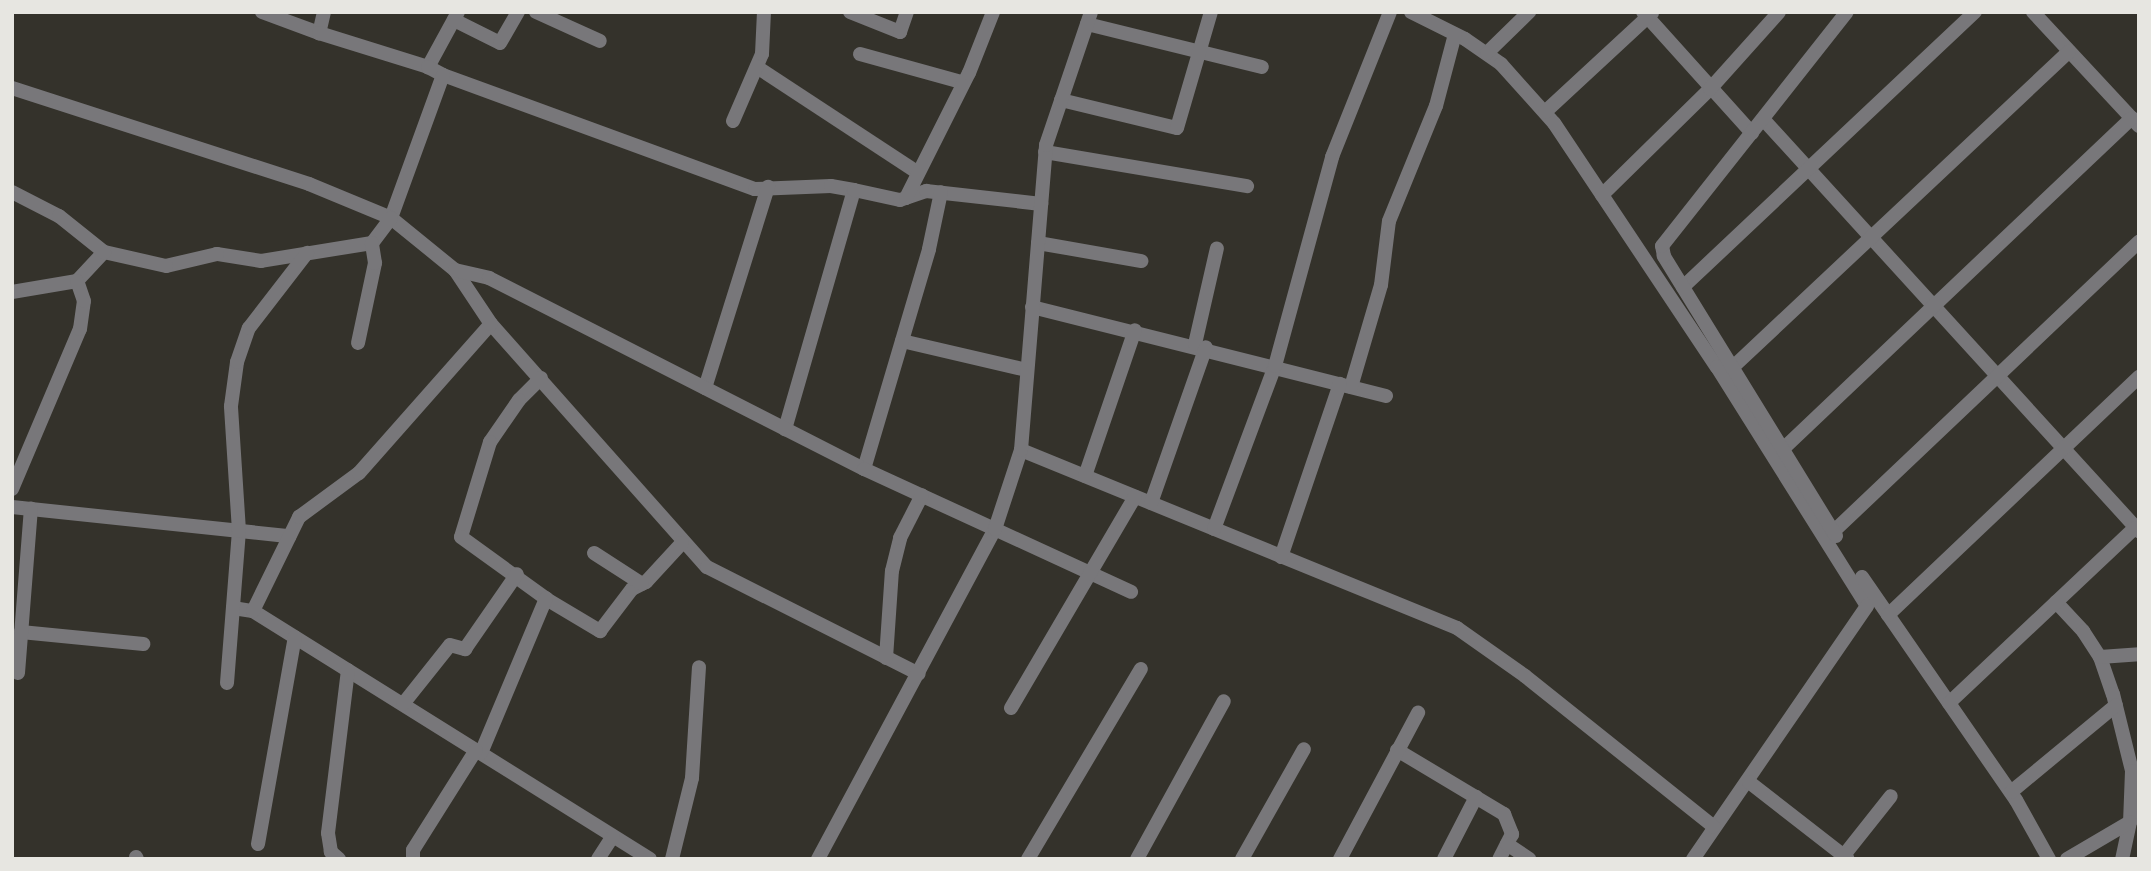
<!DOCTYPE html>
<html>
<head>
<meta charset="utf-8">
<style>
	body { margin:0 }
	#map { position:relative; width:2151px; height:871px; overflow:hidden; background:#34322b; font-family:Barlow,sans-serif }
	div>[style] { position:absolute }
	.minor>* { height:14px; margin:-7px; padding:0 7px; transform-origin:7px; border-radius:7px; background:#78777a }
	span { translate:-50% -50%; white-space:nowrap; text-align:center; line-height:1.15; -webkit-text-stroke:5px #2a2822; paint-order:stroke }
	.frame { position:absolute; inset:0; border:14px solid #e7e6e1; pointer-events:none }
</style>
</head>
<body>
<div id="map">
	<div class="minor">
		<div style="left:262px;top:12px;width:61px;rotate:20.2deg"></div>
		<div style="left:324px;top:12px;width:22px;rotate:103deg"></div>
		<div style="left:319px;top:33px;width:114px;rotate:17.3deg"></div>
		<div style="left:458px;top:12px;width:63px;rotate:118.6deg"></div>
		<div style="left:428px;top:67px;width:17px;rotate:28deg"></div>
		<div style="left:443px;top:75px;width:332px;rotate:20.1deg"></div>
		<div style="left:755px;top:189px;width:76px;rotate:-2.3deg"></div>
		<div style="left:831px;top:186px;width:23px;rotate:10deg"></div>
		<div style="left:854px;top:190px;width:249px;rotate:106.1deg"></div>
		<div style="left:536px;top:12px;width:70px;rotate:24.4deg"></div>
		<div style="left:850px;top:12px;width:54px;rotate:21.8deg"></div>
		<div style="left:900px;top:32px;width:21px;rotate:-71deg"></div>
		<div style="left:1411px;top:12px;width:60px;rotate:26.6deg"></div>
		<div style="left:1465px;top:39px;width:44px;rotate:34.8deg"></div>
		<div style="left:1501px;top:64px;width:79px;rotate:48.1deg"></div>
		<div style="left:1554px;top:123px;width:293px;rotate:56.3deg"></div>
		<div style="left:1717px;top:367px;width:282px;rotate:57.9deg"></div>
		<div style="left:1867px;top:606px;width:307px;rotate:124.5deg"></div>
		<div style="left:1643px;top:12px;width:163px;rotate:48deg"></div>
		<div style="left:2033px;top:12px;width:156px;rotate:47.1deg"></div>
		<div style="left:454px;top:20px;width:51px;rotate:26.6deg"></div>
		<div style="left:500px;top:43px;width:36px;rotate:-60deg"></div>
		<div style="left:1087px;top:24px;width:180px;rotate:13.8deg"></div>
		<div style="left:1487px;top:53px;width:59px;rotate:-44.3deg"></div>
		<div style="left:860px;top:54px;width:106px;rotate:15.4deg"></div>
		<div style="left:757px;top:67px;width:191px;rotate:33.3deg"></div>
		<div style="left:443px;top:75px;width:152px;rotate:110deg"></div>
		<div style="left:391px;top:218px;width:82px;rotate:39.1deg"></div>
		<div style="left:12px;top:88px;width:312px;rotate:17.9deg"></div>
		<div style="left:309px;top:184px;width:89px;rotate:22.5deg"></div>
		<div style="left:391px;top:218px;width:31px;rotate:127deg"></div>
		<div style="left:372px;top:243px;width:112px;rotate:170.8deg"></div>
		<div style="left:261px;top:261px;width:45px;rotate:-171deg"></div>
		<div style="left:217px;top:254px;width:52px;rotate:166.8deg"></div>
		<div style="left:166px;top:266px;width:64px;rotate:-167.3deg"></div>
		<div style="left:104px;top:252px;width:40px;rotate:133deg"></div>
		<div style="left:77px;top:281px;width:66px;rotate:170.4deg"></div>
		<div style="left:1061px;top:100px;width:119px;rotate:13.6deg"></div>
		<div style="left:1177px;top:128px;width:121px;rotate:-73.7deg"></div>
		<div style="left:1545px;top:112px;width:146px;rotate:-42.8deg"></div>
		<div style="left:1763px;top:119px;width:558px;rotate:47.62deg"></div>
		<div style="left:733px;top:121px;width:73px;rotate:-66.6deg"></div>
		<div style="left:762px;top:54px;width:42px;rotate:-87.3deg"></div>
		<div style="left:1045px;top:152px;width:205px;rotate:9.6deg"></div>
		<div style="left:854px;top:190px;width:47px;rotate:12.3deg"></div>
		<div style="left:900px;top:200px;width:28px;rotate:-19deg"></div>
		<div style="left:926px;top:191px;width:116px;rotate:6.4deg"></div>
		<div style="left:12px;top:192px;width:53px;rotate:27.1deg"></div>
		<div style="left:59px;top:216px;width:58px;rotate:38.7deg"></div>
		<div style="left:1602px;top:195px;width:151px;rotate:-44.5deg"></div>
		<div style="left:1710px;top:89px;width:103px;rotate:-48.1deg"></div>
		<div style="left:906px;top:198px;width:140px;rotate:-63.3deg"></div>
		<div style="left:969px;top:73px;width:66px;rotate:-68.5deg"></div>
		<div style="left:1038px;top:243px;width:105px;rotate:9.9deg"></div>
		<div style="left:1683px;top:287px;width:401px;rotate:-43.3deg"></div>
		<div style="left:1032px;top:307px;width:365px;rotate:14.1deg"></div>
		<div style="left:491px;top:324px;width:325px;rotate:48.4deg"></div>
		<div style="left:707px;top:567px;width:237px;rotate:26.8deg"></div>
		<div style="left:902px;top:341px;width:128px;rotate:13.1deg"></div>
		<div style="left:358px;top:343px;width:82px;rotate:-78deg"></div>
		<div style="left:375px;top:263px;width:20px;rotate:-99deg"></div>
		<div style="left:1195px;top:344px;width:98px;rotate:-77.1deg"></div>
		<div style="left:1733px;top:367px;width:461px;rotate:-43.2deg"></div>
		<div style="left:541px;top:378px;width:31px;rotate:135deg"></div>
		<div style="left:519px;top:400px;width:51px;rotate:124.6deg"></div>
		<div style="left:490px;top:442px;width:99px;rotate:107deg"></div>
		<div style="left:461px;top:537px;width:107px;rotate:35.9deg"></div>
		<div style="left:548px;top:600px;width:61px;rotate:30.8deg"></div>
		<div style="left:600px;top:631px;width:53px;rotate:-52.7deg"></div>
		<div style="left:632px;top:589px;width:16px;rotate:-27deg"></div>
		<div style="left:646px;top:582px;width:53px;rotate:-47.3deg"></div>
		<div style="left:1351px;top:387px;width:106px;rotate:-73.6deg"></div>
		<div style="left:1381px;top:285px;width:64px;rotate:-82.9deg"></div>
		<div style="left:1389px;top:221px;width:124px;rotate:-67.8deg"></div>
		<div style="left:1436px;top:106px;width:74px;rotate:-75.2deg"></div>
		<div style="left:705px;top:388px;width:211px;rotate:-72.6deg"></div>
		<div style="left:1783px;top:449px;width:481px;rotate:-43.5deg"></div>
		<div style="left:1021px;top:450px;width:471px;rotate:22.2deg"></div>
		<div style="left:1457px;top:628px;width:83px;rotate:35.2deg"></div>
		<div style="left:1525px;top:676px;width:241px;rotate:38.6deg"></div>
		<div style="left:864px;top:469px;width:229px;rotate:-73.5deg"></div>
		<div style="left:929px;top:249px;width:58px;rotate:-78.1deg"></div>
		<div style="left:1085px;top:476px;width:154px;rotate:-71.1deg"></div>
		<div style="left:12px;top:489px;width:174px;rotate:-67deg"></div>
		<div style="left:80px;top:329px;width:28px;rotate:-82deg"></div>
		<div style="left:84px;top:301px;width:21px;rotate:-109deg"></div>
		<div style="left:1151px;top:503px;width:165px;rotate:-70.6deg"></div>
		<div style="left:12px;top:507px;width:279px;rotate:6deg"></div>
		<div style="left:1214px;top:529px;width:174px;rotate:-69.5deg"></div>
		<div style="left:1275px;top:366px;width:217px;rotate:-74.7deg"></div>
		<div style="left:1332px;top:157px;width:156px;rotate:-68.2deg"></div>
		<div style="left:1833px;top:532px;width:422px;rotate:-43.5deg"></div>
		<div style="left:1836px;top:536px;width:329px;rotate:-121.6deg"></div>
		<div style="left:1664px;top:256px;width:10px;rotate:-101deg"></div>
		<div style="left:1662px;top:246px;width:298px;rotate:-51.7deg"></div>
		<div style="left:594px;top:553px;width:57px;rotate:32.9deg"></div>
		<div style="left:1281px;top:557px;width:183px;rotate:-71.2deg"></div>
		<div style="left:1862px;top:577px;width:271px;rotate:55.4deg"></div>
		<div style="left:2016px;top:800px;width:68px;rotate:60.8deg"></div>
		<div style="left:2056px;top:602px;width:40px;rotate:47deg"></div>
		<div style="left:2083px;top:631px;width:31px;rotate:57deg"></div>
		<div style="left:2100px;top:657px;width:39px;rotate:71deg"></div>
		<div style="left:2113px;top:694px;width:79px;rotate:76.1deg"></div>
		<div style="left:2132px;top:771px;width:51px;rotate:92.2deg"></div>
		<div style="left:2130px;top:822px;width:38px;rotate:102deg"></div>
		<div style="left:233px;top:608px;width:20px;rotate:9deg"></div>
		<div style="left:253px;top:611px;width:468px;rotate:32deg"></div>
		<div style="left:253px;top:611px;width:105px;rotate:-63.9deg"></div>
		<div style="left:299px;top:517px;width:74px;rotate:-36.3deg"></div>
		<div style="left:359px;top:473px;width:199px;rotate:-48.5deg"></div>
		<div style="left:491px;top:324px;width:65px;rotate:-123.7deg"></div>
		<div style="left:455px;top:270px;width:35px;rotate:13deg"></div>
		<div style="left:489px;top:278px;width:421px;rotate:27deg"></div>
		<div style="left:864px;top:469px;width:294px;rotate:24.7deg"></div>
		<div style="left:1888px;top:615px;width:346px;rotate:-43.5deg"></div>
		<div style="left:21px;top:632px;width:123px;rotate:5.6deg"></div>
		<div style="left:2100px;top:657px;width:39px;rotate:-4deg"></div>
		<div style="left:886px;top:658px;width:87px;rotate:-86.1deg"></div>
		<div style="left:892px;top:571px;width:34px;rotate:-76deg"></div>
		<div style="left:900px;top:538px;width:48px;rotate:-62.9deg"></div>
		<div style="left:18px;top:673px;width:165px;rotate:-85.5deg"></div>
		<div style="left:227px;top:683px;width:152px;rotate:-85.5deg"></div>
		<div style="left:239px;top:531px;width:125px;rotate:-93.7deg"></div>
		<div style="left:231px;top:406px;width:44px;rotate:-82.2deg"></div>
		<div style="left:237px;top:362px;width:36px;rotate:-71deg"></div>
		<div style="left:249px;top:328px;width:95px;rotate:-52.3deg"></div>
		<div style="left:1949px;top:703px;width:255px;rotate:-43.3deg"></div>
		<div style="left:403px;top:704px;width:75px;rotate:-51.5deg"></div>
		<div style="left:450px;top:645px;width:16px;rotate:15deg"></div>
		<div style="left:465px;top:649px;width:91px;rotate:-55.3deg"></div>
		<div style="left:1011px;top:708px;width:245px;rotate:-59.6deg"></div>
		<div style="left:1397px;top:750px;width:125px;rotate:30.9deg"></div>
		<div style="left:1504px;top:814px;width:22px;rotate:68deg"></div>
		<div style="left:1512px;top:834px;width:28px;rotate:117deg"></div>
		<div style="left:481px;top:753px;width:168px;rotate:-67.2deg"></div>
		<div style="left:1749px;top:782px;width:125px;rotate:37.9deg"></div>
		<div style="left:2011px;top:792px;width:136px;rotate:-39.6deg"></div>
		<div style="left:258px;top:844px;width:210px;rotate:-79.9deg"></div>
		<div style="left:1507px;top:844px;width:27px;rotate:34deg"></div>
		<div style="left:136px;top:857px;width:2px;rotate:63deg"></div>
		<div style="left:339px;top:859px;width:11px;rotate:-139deg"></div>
		<div style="left:331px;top:852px;width:19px;rotate:-99deg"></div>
		<div style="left:328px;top:833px;width:164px;rotate:-83deg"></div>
		<div style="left:413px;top:859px;width:9px;rotate:-90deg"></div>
		<div style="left:413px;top:850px;width:118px;rotate:-57.8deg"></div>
		<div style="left:598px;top:859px;width:27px;rotate:-57deg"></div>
		<div style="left:672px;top:859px;width:83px;rotate:-76.1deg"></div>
		<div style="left:692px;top:778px;width:111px;rotate:-86.4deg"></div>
		<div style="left:818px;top:859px;width:374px;rotate:-61.8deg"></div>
		<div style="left:995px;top:529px;width:83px;rotate:-71.8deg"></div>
		<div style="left:1021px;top:450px;width:306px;rotate:-85.3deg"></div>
		<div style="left:1046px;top:145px;width:140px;rotate:-71.3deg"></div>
		<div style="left:1028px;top:859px;width:221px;rotate:-59.3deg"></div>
		<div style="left:1137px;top:859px;width:180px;rotate:-61.2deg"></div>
		<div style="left:1242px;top:859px;width:126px;rotate:-60.6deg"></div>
		<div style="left:1340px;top:859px;width:166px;rotate:-61.9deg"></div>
		<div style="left:1444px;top:859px;width:70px;rotate:-62.7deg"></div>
		<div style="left:1841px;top:859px;width:80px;rotate:-51.6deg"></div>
		<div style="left:2067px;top:859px;width:73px;rotate:-30.4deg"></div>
	</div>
	<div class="frame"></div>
</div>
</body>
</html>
